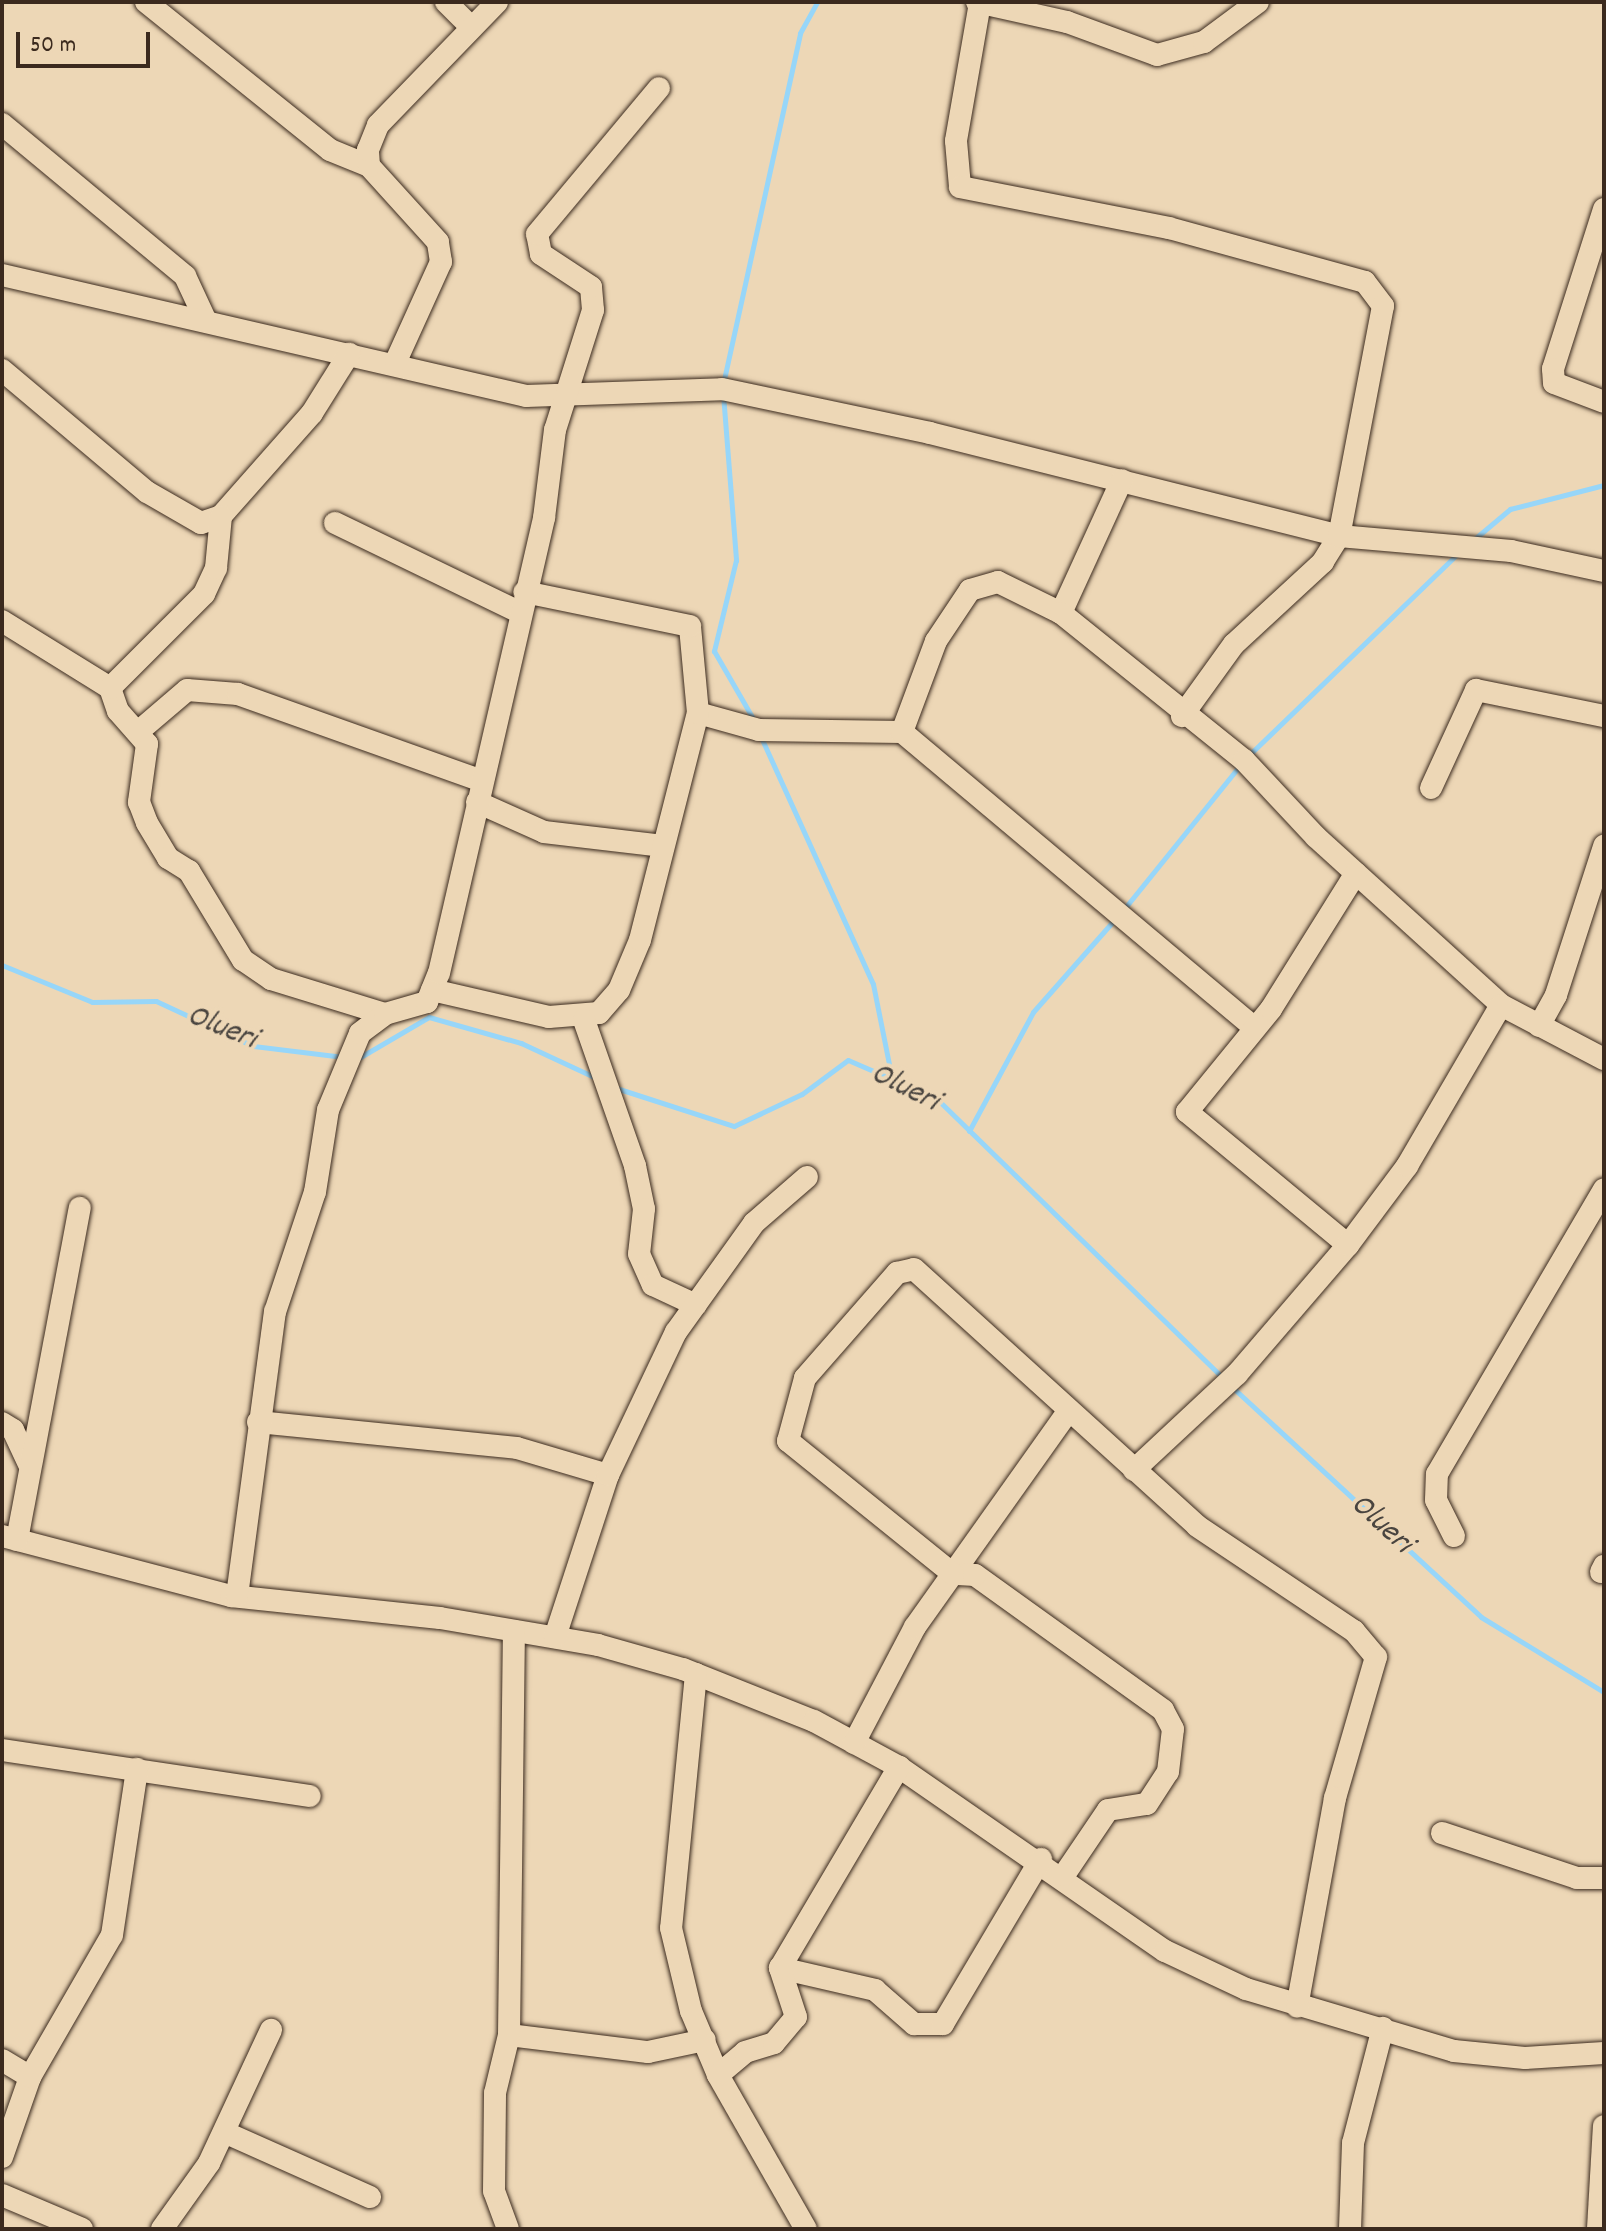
<!DOCTYPE html>
<html>
<head>
<meta charset="utf-8">
<style>
	body { margin:0 }
	#map { position:relative; width:1606px; height:2231px; overflow:hidden; background:#edd7b6; font-family:Dekko,sans-serif }
	div>[style] { position:absolute }
	.stream>* { height:5px; margin:-2.5px; padding:0 2.5px; transform-origin:2.5px; border-radius:2.5px; background:#97d6f9 }
	.roads { filter:drop-shadow(0 0 2px #3b2a1e) drop-shadow(0 0 2px #3b2a1e) }
	.street>* { height:22px; margin:-11px; padding:0 11px; transform-origin:11px; border-radius:11px; background:#edd7b6 }
	span { translate:-50% -50%; white-space:nowrap; text-align:center; line-height:1.15; -webkit-text-stroke:8px #edd7b6; paint-order:stroke }
	.water-label { font-size:32px; color:#49443f; font-style:italic }
	.frame { position:absolute; inset:0; border:4px solid #3b2a1e; pointer-events:none }
	.scale { position:absolute; left:16px; top:32px; width:134px; height:36px; box-sizing:border-box; border:4px solid #3b2a1e; border-top:0; padding-left:10px; font-size:24px; line-height:28px; white-space:nowrap; color:#3b2a1e; -webkit-text-stroke:6px #edd7b6; paint-order:stroke }
</style>
</head>
<body>
<div id="map">
	<div class="stream">
		<div style="left:723px;top:384px;width:359px;rotate:-77.6deg"></div>
		<div style="left:800px;top:33px;width:35px;rotate:-61deg"></div>
		<div style="left:723px;top:394px;width:167px;rotate:85.5deg"></div>
		<div style="left:736px;top:560px;width:94px;rotate:103.6deg"></div>
		<div style="left:714px;top:651px;width:82px;rotate:60deg"></div>
		<div style="left:1472px;top:541px;width:50px;rotate:-40.1deg"></div>
		<div style="left:1510px;top:509px;width:97px;rotate:-14.3deg"></div>
		<div style="left:760px;top:735px;width:273px;rotate:65.6deg"></div>
		<div style="left:873px;top:984px;width:97px;rotate:78.7deg"></div>
		<div style="left:1247px;top:757px;width:293px;rotate:-44deg"></div>
		<div style="left:1124px;top:909px;width:185px;rotate:-51.1deg"></div>
		<div style="left:2px;top:965px;width:97px;rotate:22.3deg"></div>
		<div style="left:92px;top:1002px;width:64px;rotate:-0.9deg"></div>
		<div style="left:156px;top:1001px;width:107px;rotate:24.9deg"></div>
		<div style="left:253px;top:1046px;width:91px;rotate:7deg"></div>
		<div style="left:357px;top:1059px;width:83px;rotate:-30.3deg"></div>
		<div style="left:429px;top:1017px;width:96px;rotate:15.8deg"></div>
		<div style="left:521px;top:1043px;width:83px;rotate:25deg"></div>
		<div style="left:616px;top:1088px;width:124px;rotate:17.9deg"></div>
		<div style="left:734px;top:1126px;width:75px;rotate:-25.2deg"></div>
		<div style="left:802px;top:1094px;width:57px;rotate:-36.5deg"></div>
		<div style="left:848px;top:1060px;width:96px;rotate:23.4deg"></div>
		<div style="left:936px;top:1098px;width:402px;rotate:44.3deg"></div>
		<div style="left:969px;top:1131px;width:135px;rotate:-61.7deg"></div>
		<div style="left:1033px;top:1012px;width:123px;rotate:-48.6deg"></div>
		<div style="left:1231px;top:1386px;width:340px;rotate:42.7deg"></div>
		<div style="left:1481px;top:1617px;width:144px;rotate:31.4deg"></div>
	</div>
	<div class="roads">
		<div class="street">
			<div style="left:146px;top:2px;width:236px;rotate:38.8deg"></div>
			<div style="left:330px;top:150px;width:42px;rotate:22.3deg"></div>
			<div style="left:446px;top:2px;width:35px;rotate:45deg"></div>
			<div style="left:977px;top:2px;width:92px;rotate:12.5deg"></div>
			<div style="left:1067px;top:22px;width:96px;rotate:20.1deg"></div>
			<div style="left:1157px;top:55px;width:49px;rotate:-15.5deg"></div>
			<div style="left:1204px;top:42px;width:67px;rotate:-36.5deg"></div>
			<div style="left:980px;top:3px;width:140px;rotate:99.9deg"></div>
			<div style="left:956px;top:141px;width:46px;rotate:85deg"></div>
			<div style="left:960px;top:187px;width:213px;rotate:11.1deg"></div>
			<div style="left:1169px;top:228px;width:203px;rotate:15.4deg"></div>
			<div style="left:1365px;top:282px;width:30px;rotate:53deg"></div>
			<div style="left:1383px;top:306px;width:234px;rotate:100.8deg"></div>
			<div style="left:1339px;top:536px;width:31px;rotate:122deg"></div>
			<div style="left:1323px;top:562px;width:121px;rotate:137.3deg"></div>
			<div style="left:1234px;top:644px;width:89px;rotate:125.8deg"></div>
			<div style="left:2px;top:124px;width:238px;rotate:39.7deg"></div>
			<div style="left:185px;top:276px;width:50px;rotate:65deg"></div>
			<div style="left:1604px;top:209px;width:168px;rotate:107.7deg"></div>
			<div style="left:1553px;top:369px;width:14px;rotate:86deg"></div>
			<div style="left:1554px;top:383px;width:53px;rotate:20.8deg"></div>
			<div style="left:2px;top:275px;width:538px;rotate:13deg"></div>
			<div style="left:526px;top:396px;width:196px;rotate:-2deg"></div>
			<div style="left:722px;top:389px;width:213px;rotate:11.9deg"></div>
			<div style="left:930px;top:433px;width:422px;rotate:14.1deg"></div>
			<div style="left:1339px;top:536px;width:173px;rotate:5deg"></div>
			<div style="left:1511px;top:551px;width:95px;rotate:12.1deg"></div>
			<div style="left:396px;top:361px;width:109px;rotate:-65.6deg"></div>
			<div style="left:441px;top:262px;width:20px;rotate:-99deg"></div>
			<div style="left:438px;top:242px;width:103px;rotate:-132.2deg"></div>
			<div style="left:369px;top:166px;width:16px;rotate:-94deg"></div>
			<div style="left:368px;top:150px;width:27px;rotate:-68deg"></div>
			<div style="left:378px;top:125px;width:171px;rotate:-45.9deg"></div>
			<div style="left:2px;top:370px;width:189px;rotate:40.1deg"></div>
			<div style="left:147px;top:492px;width:62px;rotate:29.9deg"></div>
			<div style="left:201px;top:523px;width:21px;rotate:-19deg"></div>
			<div style="left:221px;top:516px;width:137px;rotate:-48.5deg"></div>
			<div style="left:312px;top:413px;width:70px;rotate:-57.9deg"></div>
			<div style="left:335px;top:523px;width:204px;rotate:25.8deg"></div>
			<div style="left:1061px;top:613px;width:146px;rotate:-65.4deg"></div>
			<div style="left:2px;top:621px;width:127px;rotate:31.8deg"></div>
			<div style="left:110px;top:688px;width:24px;rotate:71deg"></div>
			<div style="left:118px;top:711px;width:44px;rotate:48.7deg"></div>
			<div style="left:147px;top:744px;width:59px;rotate:97.9deg"></div>
			<div style="left:139px;top:802px;width:22px;rotate:69deg"></div>
			<div style="left:147px;top:823px;width:41px;rotate:59deg"></div>
			<div style="left:168px;top:858px;width:25px;rotate:32deg"></div>
			<div style="left:189px;top:871px;width:104px;rotate:58.8deg"></div>
			<div style="left:243px;top:960px;width:34px;rotate:34deg"></div>
			<div style="left:271px;top:979px;width:119px;rotate:17.1deg"></div>
			<div style="left:110px;top:688px;width:133px;rotate:-45deg"></div>
			<div style="left:204px;top:594px;width:29px;rotate:-65deg"></div>
			<div style="left:216px;top:568px;width:52px;rotate:-84.5deg"></div>
			<div style="left:698px;top:713px;width:63px;rotate:15.6deg"></div>
			<div style="left:759px;top:730px;width:143px;rotate:0.8deg"></div>
			<div style="left:902px;top:732px;width:459px;rotate:40deg"></div>
			<div style="left:139px;top:731px;width:63px;rotate:-40.5deg"></div>
			<div style="left:187px;top:690px;width:51px;rotate:4.5deg"></div>
			<div style="left:238px;top:694px;width:259px;rotate:19.6deg"></div>
			<div style="left:902px;top:732px;width:97px;rotate:-69.5deg"></div>
			<div style="left:936px;top:641px;width:61px;rotate:-56.3deg"></div>
			<div style="left:970px;top:590px;width:29px;rotate:-16deg"></div>
			<div style="left:998px;top:582px;width:70px;rotate:26.2deg"></div>
			<div style="left:1061px;top:613px;width:235px;rotate:38.8deg"></div>
			<div style="left:1244px;top:760px;width:105px;rotate:46.9deg"></div>
			<div style="left:1316px;top:837px;width:250px;rotate:42.2deg"></div>
			<div style="left:1501px;top:1005px;width:116px;rotate:27.7deg"></div>
			<div style="left:1431px;top:788px;width:108px;rotate:-65.3deg"></div>
			<div style="left:1476px;top:690px;width:131px;rotate:11.5deg"></div>
			<div style="left:477px;top:802px;width:73px;rotate:24.1deg"></div>
			<div style="left:544px;top:832px;width:120px;rotate:6.7deg"></div>
			<div style="left:432px;top:990px;width:120px;rotate:13deg"></div>
			<div style="left:549px;top:1017px;width:50px;rotate:-4.6deg"></div>
			<div style="left:599px;top:1013px;width:30px;rotate:-49deg"></div>
			<div style="left:619px;top:990px;width:54px;rotate:-67.2deg"></div>
			<div style="left:640px;top:940px;width:234px;rotate:-75.7deg"></div>
			<div style="left:698px;top:713px;width:87px;rotate:-95.3deg"></div>
			<div style="left:690px;top:626px;width:169px;rotate:-168.4deg"></div>
			<div style="left:584px;top:1020px;width:155px;rotate:70.7deg"></div>
			<div style="left:635px;top:1166px;width:44px;rotate:78.2deg"></div>
			<div style="left:644px;top:1209px;width:45px;rotate:96.3deg"></div>
			<div style="left:639px;top:1254px;width:34px;rotate:66deg"></div>
			<div style="left:653px;top:1285px;width:47px;rotate:24.9deg"></div>
			<div style="left:1539px;top:1026px;width:35px;rotate:-61deg"></div>
			<div style="left:1556px;top:995px;width:157px;rotate:-72.1deg"></div>
			<div style="left:1348px;top:1245px;width:209px;rotate:-140.4deg"></div>
			<div style="left:1187px;top:1112px;width:133px;rotate:-50.8deg"></div>
			<div style="left:1271px;top:1009px;width:160px;rotate:-58deg"></div>
			<div style="left:258px;top:1422px;width:260px;rotate:5.7deg"></div>
			<div style="left:517px;top:1448px;width:95px;rotate:16.5deg"></div>
			<div style="left:2px;top:1423px;width:13px;rotate:32deg"></div>
			<div style="left:13px;top:1430px;width:40px;rotate:65deg"></div>
			<div style="left:1134px;top:1470px;width:141px;rotate:-43deg"></div>
			<div style="left:1237px;top:1374px;width:170px;rotate:-49.3deg"></div>
			<div style="left:1348px;top:1245px;width:99px;rotate:-53.2deg"></div>
			<div style="left:1407px;top:1166px;width:186px;rotate:-59.7deg"></div>
			<div style="left:2px;top:1536px;width:237px;rotate:14.7deg"></div>
			<div style="left:231px;top:1596px;width:210px;rotate:6deg"></div>
			<div style="left:440px;top:1618px;width:160px;rotate:9.7deg"></div>
			<div style="left:598px;top:1645px;width:88px;rotate:15.8deg"></div>
			<div style="left:683px;top:1669px;width:141px;rotate:21.7deg"></div>
			<div style="left:814px;top:1721px;width:97px;rotate:28.4deg"></div>
			<div style="left:899px;top:1767px;width:323px;rotate:34.7deg"></div>
			<div style="left:1165px;top:1951px;width:89px;rotate:25.1deg"></div>
			<div style="left:1246px;top:1989px;width:217px;rotate:16.6deg"></div>
			<div style="left:1454px;top:2051px;width:71px;rotate:5.6deg"></div>
			<div style="left:1525px;top:2058px;width:79px;rotate:-3.6deg"></div>
			<div style="left:1454px;top:1536px;width:40px;rotate:-116.6deg"></div>
			<div style="left:1436px;top:1500px;width:26px;rotate:-88deg"></div>
			<div style="left:1437px;top:1474px;width:330px;rotate:-59.6deg"></div>
			<div style="left:17px;top:1540px;width:338px;rotate:-79.3deg"></div>
			<div style="left:1601px;top:1572px;width:7px;rotate:-63deg"></div>
			<div style="left:237px;top:1596px;width:287px;rotate:-82.4deg"></div>
			<div style="left:275px;top:1312px;width:126px;rotate:-71.6deg"></div>
			<div style="left:315px;top:1192px;width:83px;rotate:-81deg"></div>
			<div style="left:328px;top:1110px;width:83px;rotate:-67.4deg"></div>
			<div style="left:360px;top:1033px;width:31px;rotate:-37deg"></div>
			<div style="left:385px;top:1014px;width:44px;rotate:-15.9deg"></div>
			<div style="left:427px;top:1002px;width:31px;rotate:-68deg"></div>
			<div style="left:439px;top:973px;width:467px;rotate:-77deg"></div>
			<div style="left:544px;top:518px;width:89px;rotate:-82.9deg"></div>
			<div style="left:555px;top:430px;width:126px;rotate:-72.4deg"></div>
			<div style="left:593px;top:310px;width:23px;rotate:-95deg"></div>
			<div style="left:591px;top:287px;width:60px;rotate:-146.6deg"></div>
			<div style="left:541px;top:254px;width:20px;rotate:-101deg"></div>
			<div style="left:537px;top:234px;width:190px;rotate:-50.1deg"></div>
			<div style="left:555px;top:1637px;width:170px;rotate:-71.9deg"></div>
			<div style="left:608px;top:1475px;width:158px;rotate:-64.6deg"></div>
			<div style="left:676px;top:1332px;width:134px;rotate:-54.4deg"></div>
			<div style="left:754px;top:1223px;width:70px;rotate:-41deg"></div>
			<div style="left:696px;top:1674px;width:255px;rotate:95.6deg"></div>
			<div style="left:671px;top:1928px;width:85px;rotate:76.5deg"></div>
			<div style="left:691px;top:2011px;width:69px;rotate:67.1deg"></div>
			<div style="left:718px;top:2075px;width:177px;rotate:60.3deg"></div>
			<div style="left:854px;top:1743px;width:131px;rotate:-62.3deg"></div>
			<div style="left:915px;top:1627px;width:262px;rotate:-54.6deg"></div>
			<div style="left:2px;top:1750px;width:311px;rotate:8.5deg"></div>
			<div style="left:1442px;top:1833px;width:142px;rotate:18.4deg"></div>
			<div style="left:1577px;top:1878px;width:27px"></div>
			<div style="left:1064px;top:1875px;width:78px;rotate:-55.9deg"></div>
			<div style="left:1108px;top:1810px;width:39px;rotate:-9deg"></div>
			<div style="left:1147px;top:1804px;width:38px;rotate:-57deg"></div>
			<div style="left:1168px;top:1772px;width:43px;rotate:-83.4deg"></div>
			<div style="left:1173px;top:1729px;width:21px;rotate:-118deg"></div>
			<div style="left:1163px;top:1710px;width:231px;rotate:-144.3deg"></div>
			<div style="left:975px;top:1575px;width:22px;rotate:-177deg"></div>
			<div style="left:953px;top:1574px;width:212px;rotate:-141.1deg"></div>
			<div style="left:788px;top:1441px;width:65px;rotate:-74.9deg"></div>
			<div style="left:805px;top:1378px;width:140px;rotate:-48.8deg"></div>
			<div style="left:897px;top:1273px;width:17px;rotate:-13deg"></div>
			<div style="left:914px;top:1269px;width:382px;rotate:42.2deg"></div>
			<div style="left:1197px;top:1526px;width:189px;rotate:33.8deg"></div>
			<div style="left:1354px;top:1631px;width:34px;rotate:50deg"></div>
			<div style="left:1376px;top:1657px;width:147px;rotate:106.2deg"></div>
			<div style="left:1335px;top:1798px;width:212px;rotate:100.3deg"></div>
			<div style="left:780px;top:1968px;width:98px;rotate:13deg"></div>
			<div style="left:875px;top:1990px;width:52px;rotate:41.1deg"></div>
			<div style="left:914px;top:2024px;width:29px"></div>
			<div style="left:943px;top:2024px;width:192px;rotate:-59.3deg"></div>
			<div style="left:509px;top:2035px;width:140px;rotate:7deg"></div>
			<div style="left:648px;top:2052px;width:58px;rotate:-11.9deg"></div>
			<div style="left:2px;top:2060px;width:33px;rotate:31deg"></div>
			<div style="left:718px;top:2075px;width:35px;rotate:-40deg"></div>
			<div style="left:745px;top:2052px;width:30px;rotate:-17deg"></div>
			<div style="left:774px;top:2043px;width:34px;rotate:-50deg"></div>
			<div style="left:796px;top:2017px;width:52px;rotate:-108.1deg"></div>
			<div style="left:780px;top:1968px;width:234px;rotate:-59.4deg"></div>
			<div style="left:224px;top:2132px;width:160px;rotate:24deg"></div>
			<div style="left:2px;top:2157px;width:85px;rotate:-70.7deg"></div>
			<div style="left:30px;top:2077px;width:164px;rotate:-60deg"></div>
			<div style="left:112px;top:1935px;width:168px;rotate:-81.4deg"></div>
			<div style="left:2px;top:2195px;width:87px;rotate:23deg"></div>
			<div style="left:162px;top:2229px;width:81px;rotate:-54.5deg"></div>
			<div style="left:209px;top:2163px;width:147px;rotate:-65deg"></div>
			<div style="left:508px;top:2229px;width:40px;rotate:-110.2deg"></div>
			<div style="left:494px;top:2191px;width:98px;rotate:-89.4deg"></div>
			<div style="left:495px;top:2093px;width:60px;rotate:-76.4deg"></div>
			<div style="left:509px;top:2035px;width:404px;rotate:-89.3deg"></div>
			<div style="left:1350px;top:2229px;width:86px;rotate:-88deg"></div>
			<div style="left:1353px;top:2143px;width:119px;rotate:-75.4deg"></div>
			<div style="left:1598px;top:2229px;width:103px;rotate:-86.7deg"></div>
		</div>
	</div>
	<div class="water-label">
		<span style="left:221px;top:1029px;rotate:22deg">Olueri</span>
		<span style="left:904px;top:1089px;rotate:27deg">Olueri</span>
		<span style="left:1380px;top:1525px;rotate:43deg">Olueri</span>
	</div>
	<div class="frame"></div>
	<div class="scale">50 m</div>
</div>
</body>
</html>
